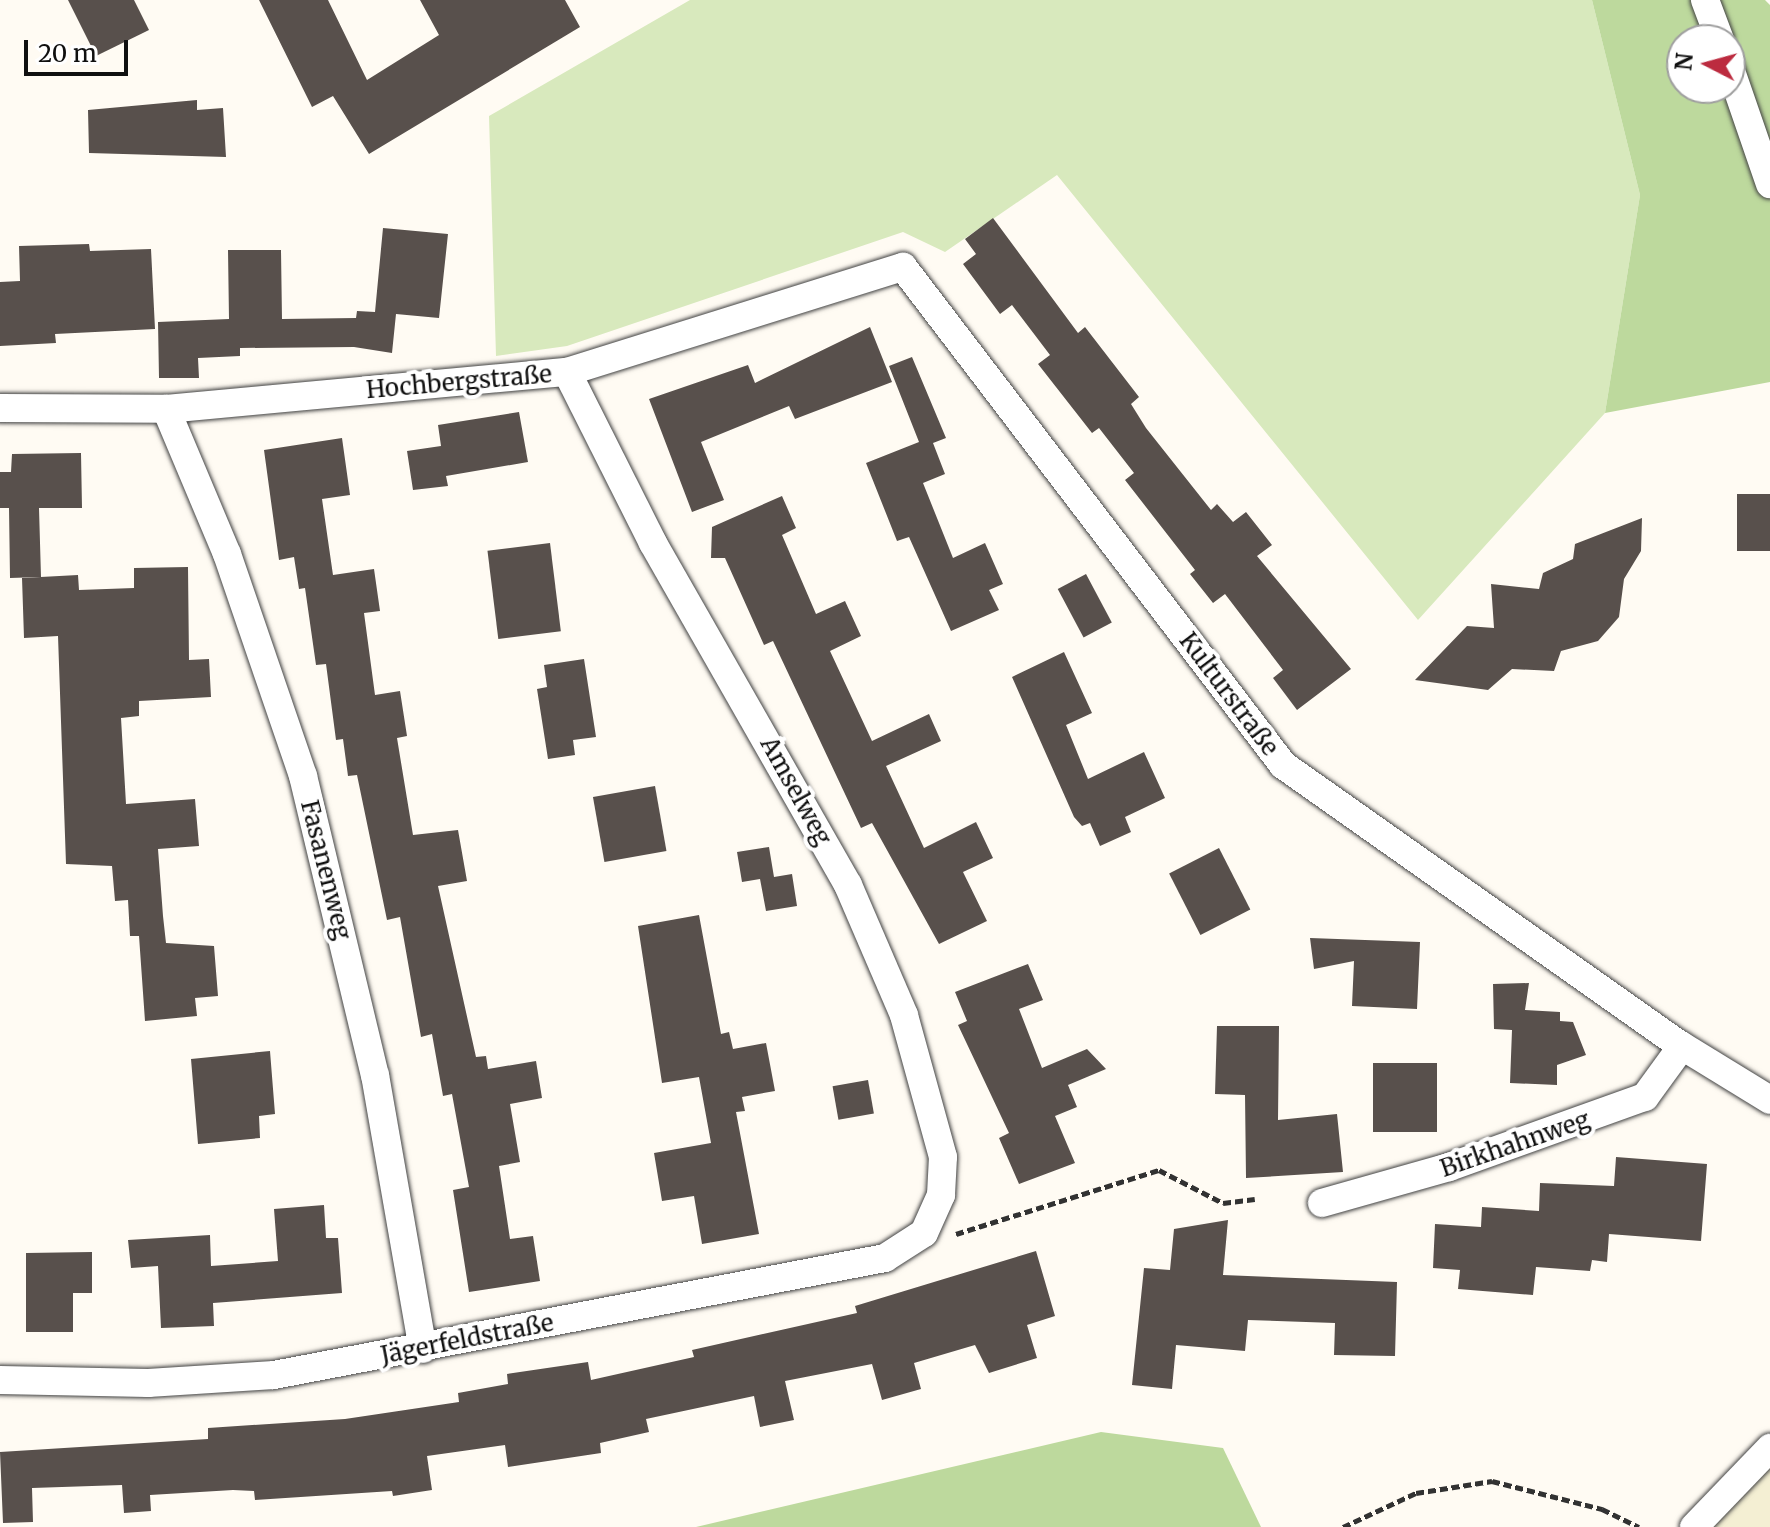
<!DOCTYPE html>
<html>
<head>
<meta charset="utf-8">
<style>
	body { margin:0 }
	#map { position:relative; width:1770px; height:1527px; overflow:hidden; background:#fffbf3; font-family:Merriweather,serif }
	div>[style] { position:absolute }
	.farmland>* { inset:0; background:#f4efd3 }
	.green>* { inset:0; background:#d8e9bd }
	.forest>* { inset:0; background:#bdd99d }
	.building>* { inset:0; background:#58504c; transform-origin:0 0 }
	.path>* { height:5px; margin-top:-2.5px; transform-origin:0; background:repeating-linear-gradient(90deg,#323232 0 8px,transparent 0 12px) }
	.roads { filter:drop-shadow(0 0 2px #434343) drop-shadow(0 0 2px #434343) }
	.street>* { height:28px; margin:-14px; padding:0 14px; transform-origin:14px; border-radius:14px; background:#fff }
	span { translate:-50% -50%; white-space:nowrap; text-align:center; line-height:1.15; -webkit-text-stroke:8px #fff; paint-order:stroke }
	.street-label { font-size:24px; color:#101010 }
	.north { position:absolute; left:1666px; top:24px; width:80px; height:80px; box-sizing:border-box; background:#fff; border:2px solid #9f9f9f; border-radius:50%; rotate:276deg; font-size:22px; font-weight:700; line-height:32px; text-align:center; color:#101010 }
	.north::after { content:''; display:block; margin:auto; width:28px; height:36px; background:#bc2b3f; clip-path:polygon(50% 0,100% 100%,50% 72%,0 100%) }
	.scale { position:absolute; left:24px; top:40px; width:104px; height:36px; box-sizing:border-box; border:4px solid #101010; border-top:0; padding-left:10px; font-size:24px; line-height:28px; white-space:nowrap; color:#101010; -webkit-text-stroke:6px #fff; paint-order:stroke }
</style>
</head>
<body>
<div id="map">
	<div class="farmland">
		<div style="clip-path:polygon(1770px 1448px,1770px 1527px,1695px 1527px)"></div>
	</div>
	<div class="green">
		<div style="clip-path:polygon(690px 0,1592px 0,1640px 195px,1605px 413px,1418px 620px,1057px 175px,945px 252px,903px 232px,567px 346px,496px 356px,489px 116px)"></div>
	</div>
	<div class="forest">
		<div style="clip-path:polygon(evenodd,1592px 0,1765px 0,1770px 5px,1770px 382px,1605px 413px,1640px 195px,1592px 0,1682px 40px,1730px 40px,1730px 88px,1682px 88px,1682px 40px)"></div>
		<div style="clip-path:polygon(1101px 1432px,1223px 1448px,1261px 1527px,696px 1527px)"></div>
	</div>
	<div class="building">
		<div style="clip-path:polygon(68px 0,134px 0,149px 30px,96px 56px)"></div>
		<div style="clip-path:polygon(259px 0,328px 0,367px 80px,439px 35px,420px 0,565px 0,580px 27px,369px 154px,333px 96px,312px 107px)"></div>
		<div style="clip-path:polygon(197px 100px,197px 110px,223px 108px,226px 157px,89px 153px,88px 110px)"></div>
		<div style="clip-path:polygon(993px 218px,1078px 333px,1085px 327px,1139px 397px,1131px 404px,1146px 428px,1211px 510px,1217px 504px,1233px 522px,1246px 512px,1272px 545px,1257px 556px,1351px 669px,1297px 710px,1273px 678px,1283px 670px,1225px 594px,1213px 603px,1190px 574px,1195px 570px,1125px 480px,1134px 473px,1099px 428px,1092px 433px,1038px 364px,1050px 355px,1012px 305px,1000px 314px,963px 264px,976px 254px,965px 239px)"></div>
		<div style="clip-path:polygon(383px 228px,448px 234px,439px 318px,396px 314px,392px 353px,354px 347px,240px 348px,240px 356px,198px 358px,199px 378px,159px 378px,158px 322px,229px 319px,228px 250px,281px 250px,282px 319px,356px 318px,357px 311px,375px 312px)"></div>
		<div style="clip-path:polygon(89px 244px,90px 251px,151px 249px,155px 329px,55px 334px,56px 343px,0 346px,0 282px,20px 281px,19px 246px)"></div>
		<div style="clip-path:polygon(870px 327px,892px 382px,795px 419px,789px 406px,701px 442px,724px 500px,692px 512px,649px 399px,748px 365px,755px 383px)"></div>
		<div style="clip-path:polygon(912px 357px,946px 438px,933px 443px,945px 474px,923px 483px,953px 558px,985px 543px,1003px 584px,989px 590px,999px 610px,951px 631px,909px 537px,897px 541px,866px 463px,919px 442px,889px 366px)"></div>
		<div style="clip-path:polygon(519px 412px,528px 462px,446px 476px,448px 486px,413px 490px,407px 451px,441px 446px,438px 425px)"></div>
		<div style="clip-path:polygon(342px 438px,350px 495px,322px 499px,333px 575px,374px 569px,380px 611px,364px 613px,375px 695px,400px 691px,407px 736px,397px 738px,413px 835px,458px 830px,467px 881px,438px 886px,476px 1057px,486px 1056px,488px 1069px,536px 1061px,542px 1098px,510px 1104px,520px 1162px,499px 1166px,510px 1239px,533px 1236px,540px 1281px,469px 1292px,453px 1190px,469px 1187px,452px 1094px,443px 1096px,432px 1034px,421px 1037px,400px 917px,387px 920px,357px 775px,348px 776px,343px 739px,336px 740px,326px 664px,316px 665px,305px 588px,299px 589px,294px 557px,279px 560px,264px 450px)"></div>
		<div style="clip-path:polygon(81px 453px,82px 508px,39px 508px,41px 577px,10px 578px,9px 508px,0 508px,0 472px,11px 472px,12px 454px)"></div>
		<div style="left:1737px;top:494px;width:33px;height:57px"></div>
		<div style="clip-path:polygon(782px 496px,796px 528px,782px 535px,816px 614px,845px 601px,861px 636px,830px 651px,872px 741px,929px 714px,941px 741px,886px 766px,924px 848px,976px 822px,993px 858px,963px 872px,987px 921px,939px 944px,872px 823px,861px 828px,773px 641px,764px 645px,725px 558px,711px 558px,712px 527px)"></div>
		<div style="clip-path:polygon(1642px 518px,1641px 551px,1624px 579px,1619px 617px,1598px 641px,1561px 651px,1554px 671px,1512px 669px,1488px 690px,1415px 680px,1467px 626px,1494px 628px,1491px 584px,1539px 589px,1543px 573px,1573px 559px,1575px 544px)"></div>
		<div style="left:550px;top:543px;width:89px;height:63px;rotate:83deg"></div>
		<div style="clip-path:polygon(188px 567px,189px 660px,209px 659px,211px 697px,139px 701px,139px 716px,121px 718px,126px 804px,195px 799px,199px 846px,158px 849px,163px 916px,166px 943px,214px 946px,218px 996px,195px 998px,197px 1016px,145px 1021px,139px 936px,130px 936px,128px 900px,115px 901px,112px 866px,66px 864px,58px 636px,24px 638px,22px 578px,78px 575px,79px 590px,134px 588px,134px 568px)"></div>
		<div style="left:1086px;top:574px;width:55px;height:32px;rotate:62deg"></div>
		<div style="clip-path:polygon(1064px 652px,1092px 713px,1066px 725px,1088px 779px,1144px 752px,1165px 798px,1125px 817px,1131px 832px,1100px 846px,1090px 823px,1082px 826px,1074px 817px,1012px 677px)"></div>
		<div style="clip-path:polygon(584px 659px,596px 737px,573px 740px,575px 755px,548px 759px,537px 689px,547px 687px,544px 665px)"></div>
		<div style="left:655px;top:786px;width:66px;height:63px;rotate:80deg"></div>
		<div style="clip-path:polygon(769px 847px,774px 877px,792px 874px,797px 906px,766px 911px,760px 879px,742px 882px,737px 852px)"></div>
		<div style="left:1219px;top:848px;width:69px;height:56px;rotate:63deg"></div>
		<div style="clip-path:polygon(699px 915px,721px 1034px,729px 1032px,733px 1049px,766px 1043px,775px 1091px,742px 1097px,745px 1111px,736px 1112px,759px 1234px,702px 1244px,694px 1196px,662px 1201px,654px 1153px,711px 1143px,699px 1077px,662px 1083px,638px 926px)"></div>
		<div style="clip-path:polygon(1310px 938px,1420px 942px,1417px 1009px,1352px 1006px,1354px 961px,1314px 969px)"></div>
		<div style="clip-path:polygon(1028px 964px,1043px 1000px,1019px 1009px,1042px 1068px,1087px 1049px,1106px 1069px,1068px 1085px,1077px 1107px,1055px 1116px,1075px 1163px,1019px 1184px,999px 1138px,1009px 1133px,958px 1025px,967px 1021px,955px 992px)"></div>
		<div style="clip-path:polygon(1529px 983px,1525px 1010px,1560px 1012px,1560px 1021px,1573px 1022px,1586px 1055px,1557px 1065px,1557px 1085px,1510px 1083px,1512px 1030px,1494px 1029px,1493px 984px)"></div>
		<div style="clip-path:polygon(1217px 1026px,1279px 1026px,1278px 1120px,1337px 1114px,1343px 1172px,1246px 1178px,1245px 1095px,1215px 1094px)"></div>
		<div style="clip-path:polygon(270px 1051px,275px 1114px,259px 1116px,260px 1138px,198px 1144px,191px 1059px)"></div>
		<div style="left:1373px;top:1063px;width:64px;height:69px"></div>
		<div style="left:868px;top:1080px;width:34px;height:36px;rotate:80deg"></div>
		<div style="clip-path:polygon(1616px 1157px,1707px 1164px,1701px 1241px,1609px 1234px,1607px 1262px,1592px 1260px,1590px 1271px,1536px 1267px,1533px 1295px,1458px 1289px,1460px 1270px,1433px 1268px,1435px 1224px,1481px 1227px,1482px 1207px,1539px 1211px,1540px 1183px,1614px 1186px)"></div>
		<div style="clip-path:polygon(324px 1205px,326px 1238px,338px 1238px,342px 1293px,213px 1303px,214px 1326px,161px 1328px,158px 1266px,131px 1268px,128px 1240px,210px 1235px,211px 1266px,278px 1261px,274px 1209px)"></div>
		<div style="clip-path:polygon(1228px 1220px,1223px 1275px,1397px 1282px,1395px 1356px,1334px 1355px,1335px 1323px,1248px 1320px,1245px 1351px,1176px 1345px,1172px 1389px,1132px 1385px,1144px 1268px,1170px 1270px,1174px 1229px)"></div>
		<div style="clip-path:polygon(1036px 1251px,1055px 1316px,1027px 1325px,1037px 1358px,989px 1373px,975px 1345px,914px 1363px,921px 1389px,882px 1400px,872px 1364px,785px 1381px,794px 1420px,760px 1427px,754px 1396px,646px 1419px,649px 1432px,600px 1443px,601px 1453px,508px 1467px,505px 1445px,427px 1456px,432px 1490px,393px 1496px,392px 1491px,255px 1500px,254px 1491px,233px 1490px,150px 1495px,151px 1511px,124px 1513px,122px 1485px,32px 1488px,33px 1522px,3px 1523px,0 1452px,208px 1439px,208px 1428px,345px 1419px,459px 1402px,458px 1393px,508px 1384px,507px 1374px,588px 1362px,591px 1380px,694px 1357px,692px 1350px,857px 1313px,855px 1306px)"></div>
		<div style="clip-path:polygon(92px 1252px,92px 1293px,73px 1293px,73px 1332px,26px 1332px,26px 1253px)"></div>
	</div>
	<div class="path">
		<div style="left:956px;top:1234px;width:213px;rotate:-17.5deg"></div>
		<div style="left:1159px;top:1170px;width:72px;rotate:27.3deg"></div>
		<div style="left:1223px;top:1203px;width:32px;rotate:-7deg"></div>
		<div style="left:1343px;top:1527px;width:81px;rotate:-25deg"></div>
		<div style="left:1416px;top:1493px;width:77px;rotate:-9deg"></div>
		<div style="left:1492px;top:1481px;width:114px;rotate:14.3deg"></div>
		<div style="left:1602px;top:1509px;width:41px;rotate:25.9deg"></div>
	</div>
	<div class="roads">
		<div class="street">
			<div style="left:1705px;top:0;width:43px;rotate:69.4deg"></div>
			<div style="left:1730px;top:68px;width:123px;rotate:71deg"></div>
			<div style="left:0;top:408px;width:166px;rotate:0.3deg"></div>
			<div style="left:166px;top:409px;width:403px;rotate:-5.3deg"></div>
			<div style="left:567px;top:372px;width:352px;rotate:-17.4deg"></div>
			<div style="left:903px;top:267px;width:626px;rotate:52.65deg"></div>
			<div style="left:1283px;top:765px;width:488px;rotate:35.2deg"></div>
			<div style="left:1682px;top:1046px;width:103px;rotate:31.5deg"></div>
			<div style="left:166px;top:409px;width:157px;rotate:67.2deg"></div>
			<div style="left:227px;top:554px;width:235px;rotate:71.1deg"></div>
			<div style="left:303px;top:776px;width:308px;rotate:76.5deg"></div>
			<div style="left:375px;top:1075px;width:278px;rotate:80.1deg"></div>
			<div style="left:1322px;top:1203px;width:132px;rotate:-15.8deg"></div>
			<div style="left:1449px;top:1167px;width:208px;rotate:-19.7deg"></div>
			<div style="left:1645px;top:1097px;width:63px;rotate:-54deg"></div>
			<div style="left:0;top:1380px;width:148px;rotate:1.2deg"></div>
			<div style="left:148px;top:1383px;width:126px;rotate:-3.6deg"></div>
			<div style="left:274px;top:1375px;width:622px;rotate:-10.84deg"></div>
			<div style="left:885px;top:1258px;width:46px;rotate:-32.7deg"></div>
			<div style="left:924px;top:1233px;width:42px;rotate:-65.9deg"></div>
			<div style="left:941px;top:1195px;width:38px;rotate:-87deg"></div>
			<div style="left:943px;top:1157px;width:147px;rotate:-105.4deg"></div>
			<div style="left:904px;top:1015px;width:142px;rotate:-113.3deg"></div>
			<div style="left:848px;top:885px;width:394px;rotate:-119.7deg"></div>
			<div style="left:653px;top:543px;width:191px;rotate:-116.7deg"></div>
			<div style="left:1694px;top:1527px;width:110px;rotate:-46.1deg"></div>
		</div>
	</div>
	<div class="street-label">
		<span style="left:459px;top:382px;rotate:-5deg">Hochbergstraße</span>
		<span style="left:1229px;top:694px;rotate:53deg">Kulturstraße</span>
		<span style="left:796px;top:791px;rotate:61deg">Amselweg</span>
		<span style="left:326px;top:870px;rotate:76deg">Fasanenweg</span>
		<span style="left:1515px;top:1144px;rotate:-19deg">Birkhahnweg</span>
		<span style="left:467px;top:1339px;rotate:-11deg">Jägerfeldstraße</span>
	</div>
	<div class="north">N</div>
	<div class="scale">20 m</div>
</div>
</body>
</html>
